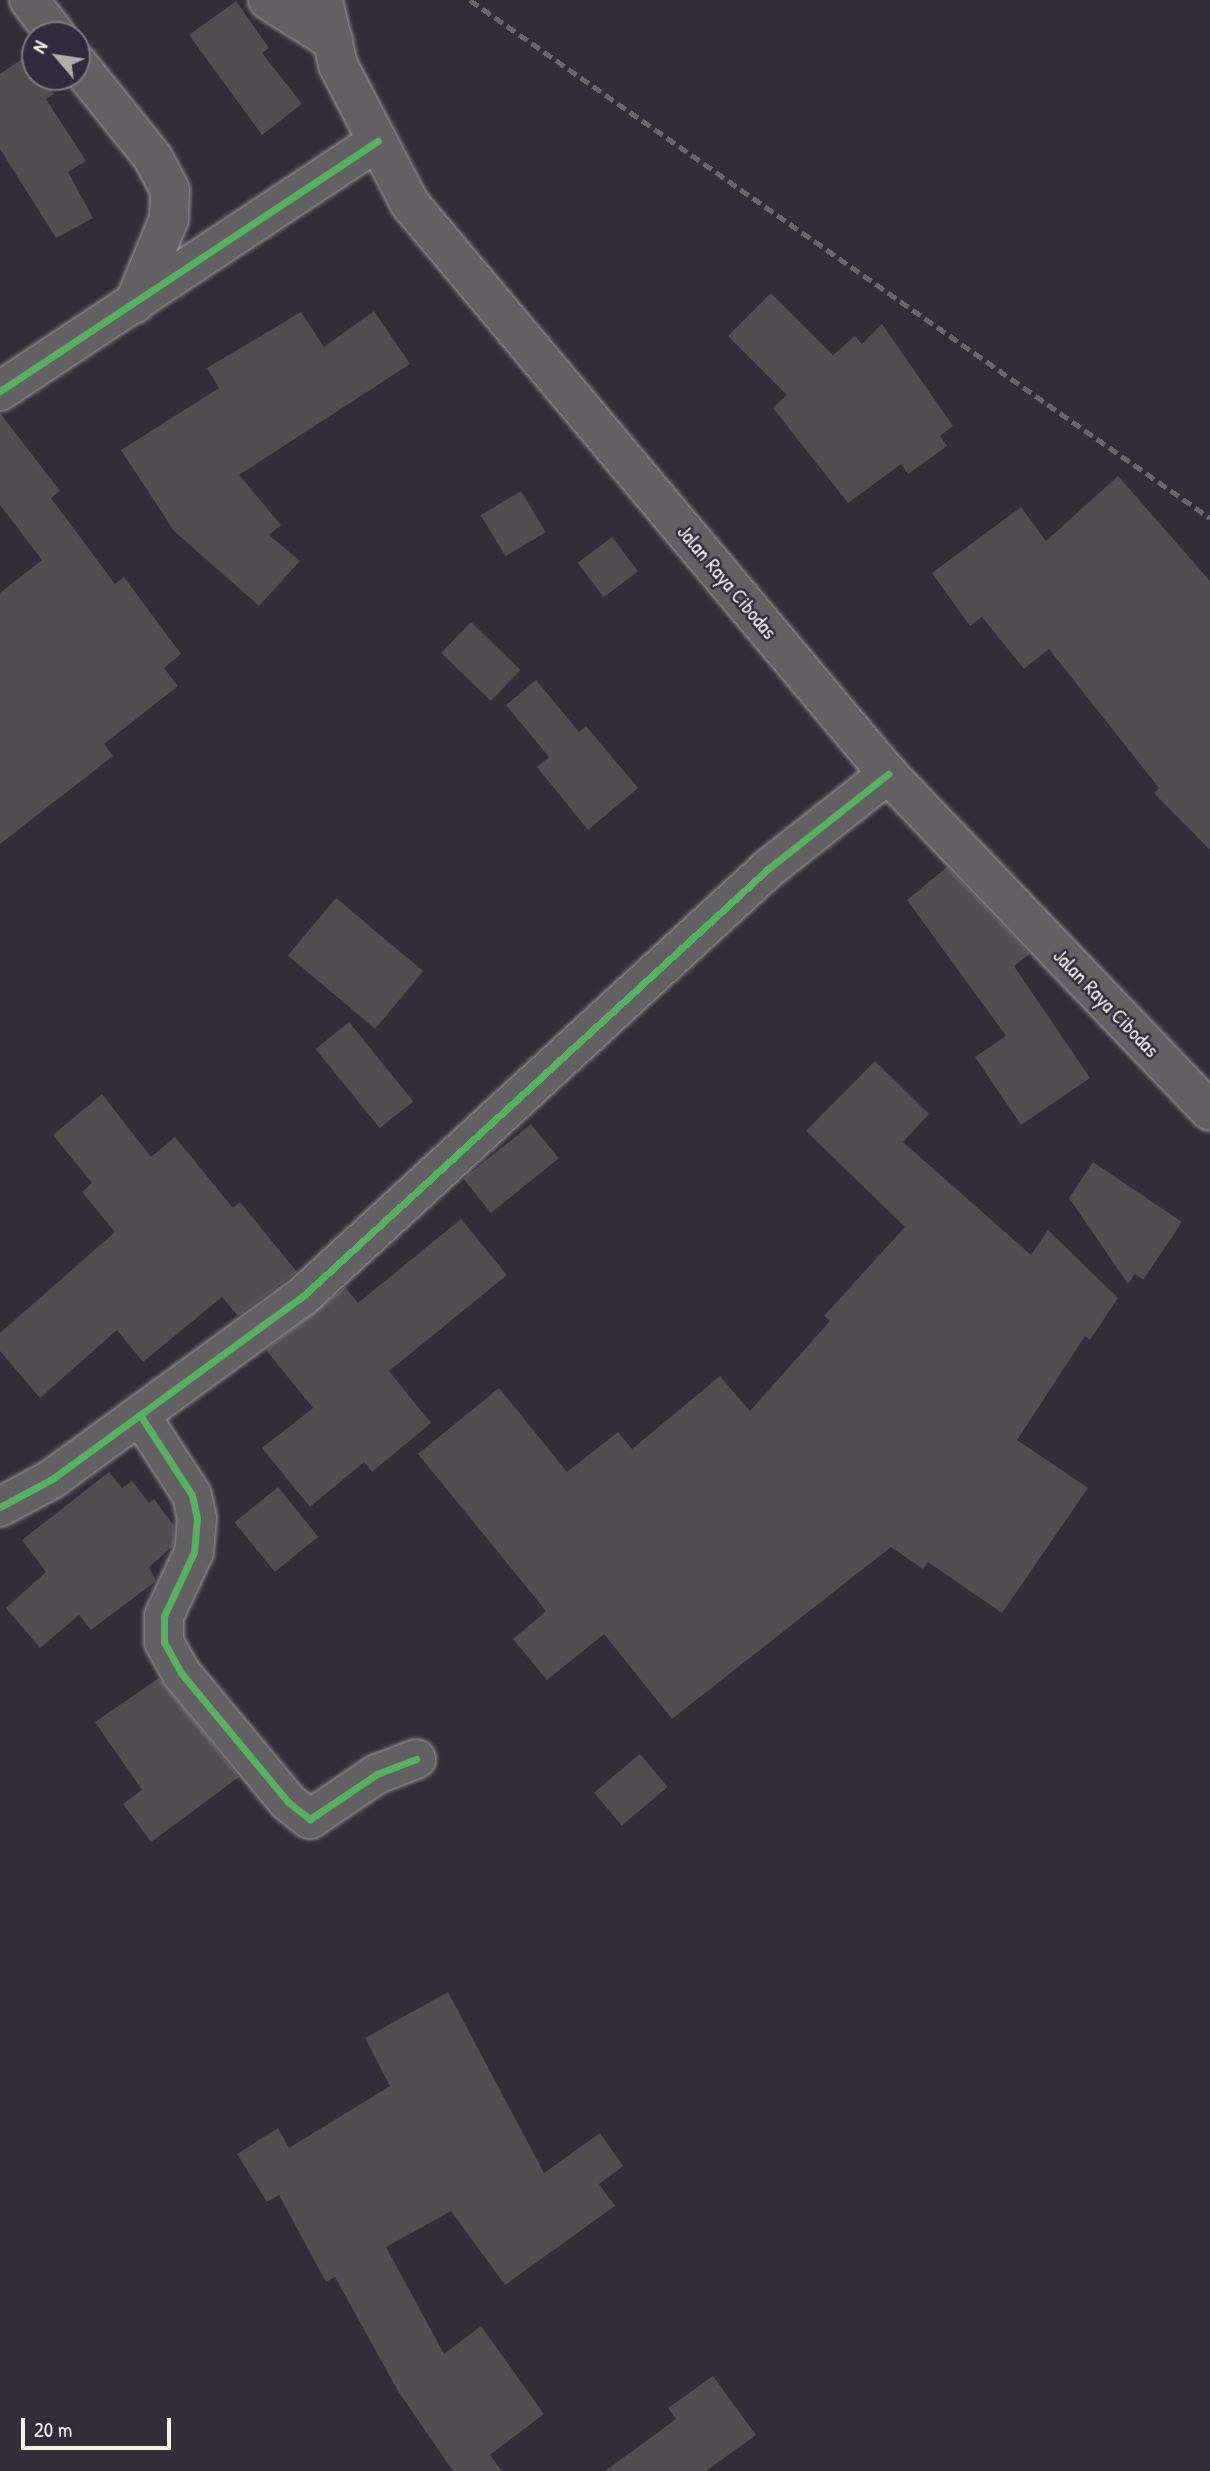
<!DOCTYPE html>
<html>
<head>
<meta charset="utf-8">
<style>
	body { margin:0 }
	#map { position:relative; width:1210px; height:2471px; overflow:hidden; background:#312e39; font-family:"Patrick Hand",sans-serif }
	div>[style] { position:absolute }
	.building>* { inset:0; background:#514d51; transform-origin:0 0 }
	.roads { filter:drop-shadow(0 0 2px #9a989b) drop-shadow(0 0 2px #9a989b) }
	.minor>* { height:38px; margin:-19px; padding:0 19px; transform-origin:19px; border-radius:19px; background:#626063 }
	.trunk>* { height:38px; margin:-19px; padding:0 19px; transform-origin:19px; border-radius:19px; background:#626063 }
	.rail>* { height:5px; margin-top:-2.5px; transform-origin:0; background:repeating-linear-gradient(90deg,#68666b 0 10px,transparent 0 15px) }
	.cycleway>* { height:7px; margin:-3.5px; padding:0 3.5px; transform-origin:3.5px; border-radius:3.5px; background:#56b35d }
	span { translate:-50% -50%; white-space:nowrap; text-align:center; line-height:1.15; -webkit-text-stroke:5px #2f2a3d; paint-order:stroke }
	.street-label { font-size:21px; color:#f4f1e8 }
	.north { position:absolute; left:21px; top:21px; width:70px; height:70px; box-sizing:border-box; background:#2f2a3d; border:2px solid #7e7a81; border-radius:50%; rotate:299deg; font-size:19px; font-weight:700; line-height:28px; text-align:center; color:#f4f1e8 }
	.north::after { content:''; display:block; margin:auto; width:24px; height:32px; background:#b0adab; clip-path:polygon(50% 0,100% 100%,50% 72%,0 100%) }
	.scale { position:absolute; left:21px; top:2418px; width:150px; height:32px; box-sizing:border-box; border:4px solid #f4f1e8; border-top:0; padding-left:9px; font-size:21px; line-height:24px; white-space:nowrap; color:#f4f1e8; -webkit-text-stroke:5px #2f2a3d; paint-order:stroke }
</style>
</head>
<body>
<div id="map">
	<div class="building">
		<div style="clip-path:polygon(236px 1px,269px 48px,262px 53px,302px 104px,262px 135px,189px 35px)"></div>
		<div style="clip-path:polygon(28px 55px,35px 77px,42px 77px,54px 94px,46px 99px,86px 161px,68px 172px,93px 218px,56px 238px,0 149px,0 74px)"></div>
		<div style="clip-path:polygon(771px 293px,833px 355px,855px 336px,862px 344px,882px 324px,953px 426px,940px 436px,947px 446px,908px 474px,901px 464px,848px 503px,773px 408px,787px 395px,728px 336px)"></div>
		<div style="clip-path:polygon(374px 311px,410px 364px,239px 475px,281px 525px,269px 535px,300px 561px,259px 606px,174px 531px,121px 450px,219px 388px,207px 368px,301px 312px,324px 347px)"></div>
		<div style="clip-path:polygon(0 413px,60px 491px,51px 498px,115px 584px,124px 577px,181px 654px,164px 668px,178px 686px,104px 744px,113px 756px,0 844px,0 593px,42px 560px,0 505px)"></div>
		<div style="clip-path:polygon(1118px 476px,1210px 581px,1210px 850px,1154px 793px,1159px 788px,1049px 649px,1024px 669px,982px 617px,970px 626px,932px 573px,1021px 507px,1046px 541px)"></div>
		<div style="left:521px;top:491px;width:48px;height:47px;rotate:59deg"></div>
		<div style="left:612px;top:537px;width:43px;height:43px;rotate:53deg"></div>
		<div style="left:471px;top:622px;width:69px;height:43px;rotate:44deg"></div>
		<div style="clip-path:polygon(536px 680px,579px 732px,586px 726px,638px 788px,588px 830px,537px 767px,549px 757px,506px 705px)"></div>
		<div style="clip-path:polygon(947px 867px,1030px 954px,1014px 966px,1090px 1078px,1021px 1125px,975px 1057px,1006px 1036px,907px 900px)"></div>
		<div style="left:336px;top:898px;width:114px;height:75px;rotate:40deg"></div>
		<div style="left:349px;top:1022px;width:102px;height:43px;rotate:51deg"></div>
		<div style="clip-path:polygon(875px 1061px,929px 1114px,903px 1142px,1031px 1255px,1048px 1230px,1118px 1298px,1090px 1340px,1085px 1336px,1017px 1440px,1088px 1488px,1002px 1613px,928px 1562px,923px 1569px,891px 1547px,672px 1719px,604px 1634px,547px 1680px,513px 1639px,546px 1611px,418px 1454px,499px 1388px,567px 1472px,618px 1432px,632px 1449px,720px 1376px,750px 1411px,830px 1321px,824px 1316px,905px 1227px,806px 1131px)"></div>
		<div style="clip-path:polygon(102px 1094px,151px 1157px,175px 1137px,233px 1208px,240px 1202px,297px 1272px,238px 1316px,222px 1297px,143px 1362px,117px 1330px,40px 1398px,0 1351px,0 1333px,115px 1232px,82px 1192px,92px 1183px,53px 1135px)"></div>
		<div style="left:531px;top:1124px;width:44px;height:87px;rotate:51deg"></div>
		<div style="clip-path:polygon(1093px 1162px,1182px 1222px,1143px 1280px,1135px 1274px,1128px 1284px,1069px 1198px)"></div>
		<div style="clip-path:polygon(461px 1219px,507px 1275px,389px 1371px,431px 1423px,372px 1472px,364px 1462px,310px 1507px,262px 1448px,313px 1408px,266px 1350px,345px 1287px,358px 1303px)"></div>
		<div style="clip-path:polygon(109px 1472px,122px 1488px,132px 1481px,149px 1503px,154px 1499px,174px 1526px,173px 1546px,149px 1567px,156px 1581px,91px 1630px,79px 1615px,40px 1648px,6px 1608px,46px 1572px,22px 1540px)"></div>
		<div style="left:278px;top:1487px;width:64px;height:56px;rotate:51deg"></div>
		<div style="clip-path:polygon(159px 1678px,239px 1777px,151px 1842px,123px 1804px,142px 1790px,95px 1722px)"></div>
		<div style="left:640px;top:1754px;width:43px;height:60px;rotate:50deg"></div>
		<div style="clip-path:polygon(448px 1992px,544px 2173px,600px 2133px,623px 2166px,599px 2184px,615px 2206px,505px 2285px,451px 2211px,386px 2247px,444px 2354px,481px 2326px,544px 2414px,490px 2455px,502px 2471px,453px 2471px,398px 2391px,335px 2277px,326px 2282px,279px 2195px,267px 2202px,237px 2154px,278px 2128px,289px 2148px,390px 2086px,365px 2038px)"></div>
		<div style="clip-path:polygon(713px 2376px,756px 2435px,706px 2471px,605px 2471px,676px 2419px,668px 2408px)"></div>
	</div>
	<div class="roads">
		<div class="minor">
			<div style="left:29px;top:0;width:44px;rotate:52.4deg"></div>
			<div style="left:268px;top:0;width:77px;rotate:32.2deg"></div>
			<div style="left:77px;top:63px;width:122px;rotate:51.3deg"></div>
			<div style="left:153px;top:158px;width:36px;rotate:62deg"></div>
			<div style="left:170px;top:190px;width:29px;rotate:92deg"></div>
			<div style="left:169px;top:219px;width:92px;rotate:112.4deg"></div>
			<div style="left:0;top:391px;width:453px;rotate:-33.5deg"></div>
			<div style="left:140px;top:1415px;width:95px;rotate:57deg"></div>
			<div style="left:192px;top:1495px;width:24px;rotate:78deg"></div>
			<div style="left:197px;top:1518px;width:34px;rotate:95deg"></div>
			<div style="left:194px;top:1552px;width:71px;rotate:115.1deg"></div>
			<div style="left:164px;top:1616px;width:26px;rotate:90deg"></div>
			<div style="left:164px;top:1642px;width:35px;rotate:61deg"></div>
			<div style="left:181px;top:1673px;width:168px;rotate:50.3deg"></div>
			<div style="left:288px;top:1802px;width:28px;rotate:38deg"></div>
			<div style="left:310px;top:1819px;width:81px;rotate:-33.9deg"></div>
			<div style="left:377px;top:1774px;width:42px;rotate:-21deg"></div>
			<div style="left:0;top:1507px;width:59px;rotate:-28.3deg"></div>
			<div style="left:52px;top:1479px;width:311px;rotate:-36.1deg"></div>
			<div style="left:303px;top:1296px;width:633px;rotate:-42.57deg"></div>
			<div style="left:769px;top:868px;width:152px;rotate:-38.3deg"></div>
		</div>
		<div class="trunk">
			<div style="left:323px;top:0;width:67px;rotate:77deg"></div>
			<div style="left:338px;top:65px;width:157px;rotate:62.6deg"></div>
			<div style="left:410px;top:204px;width:744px;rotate:50.02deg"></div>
			<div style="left:888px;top:774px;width:466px;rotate:46.3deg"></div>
		</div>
	</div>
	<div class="rail">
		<div style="left:470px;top:0;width:903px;rotate:34.99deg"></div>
	</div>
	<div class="cycleway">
		<div style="left:0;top:391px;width:453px;rotate:-33.5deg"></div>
		<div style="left:140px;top:1415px;width:95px;rotate:57deg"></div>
		<div style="left:192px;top:1495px;width:24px;rotate:78deg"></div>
		<div style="left:197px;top:1518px;width:34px;rotate:95deg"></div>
		<div style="left:194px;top:1552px;width:71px;rotate:115.1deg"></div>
		<div style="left:164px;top:1616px;width:26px;rotate:90deg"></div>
		<div style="left:164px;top:1642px;width:35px;rotate:61deg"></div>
		<div style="left:181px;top:1673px;width:168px;rotate:50.3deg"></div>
		<div style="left:288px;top:1802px;width:28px;rotate:38deg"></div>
		<div style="left:310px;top:1819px;width:81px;rotate:-33.9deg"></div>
		<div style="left:377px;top:1774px;width:42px;rotate:-21deg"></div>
		<div style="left:0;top:1507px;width:59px;rotate:-28.3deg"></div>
		<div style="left:52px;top:1479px;width:311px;rotate:-36.1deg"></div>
		<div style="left:303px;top:1296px;width:633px;rotate:-42.57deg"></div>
		<div style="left:769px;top:868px;width:152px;rotate:-38.3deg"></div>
	</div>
	<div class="street-label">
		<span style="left:727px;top:582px;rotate:50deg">Jalan Raya Cibodas</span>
		<span style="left:1106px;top:1003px;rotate:46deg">Jalan Raya Cibodas</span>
	</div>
	<div class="north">N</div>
	<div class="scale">20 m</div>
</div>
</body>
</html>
